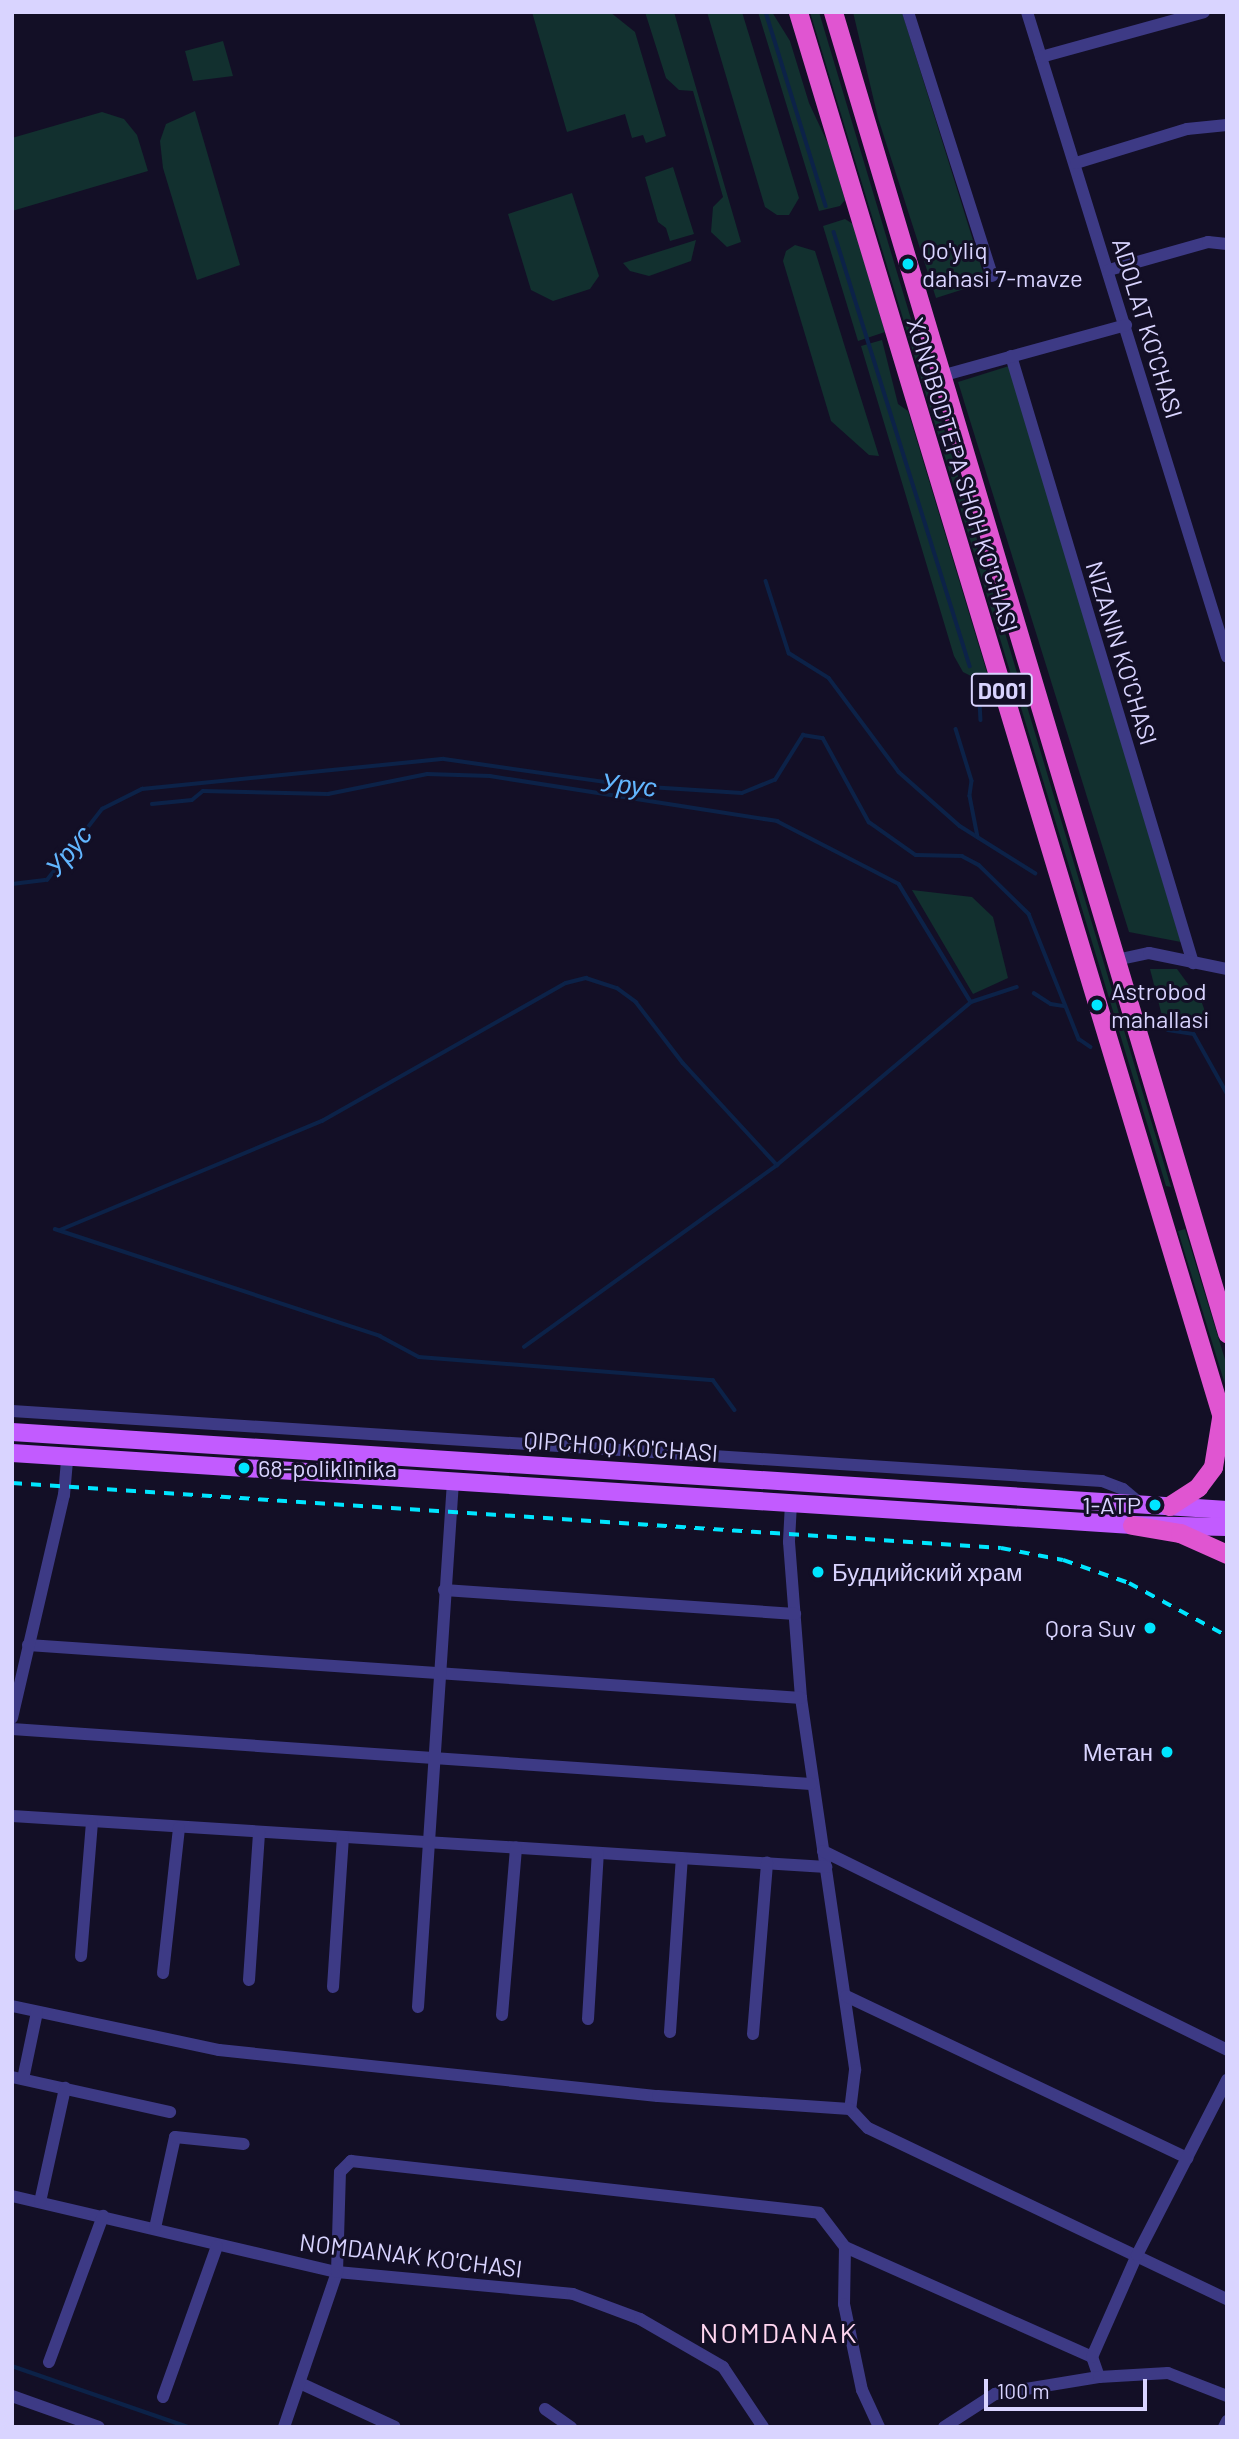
<!DOCTYPE html>
<html>
<head>
<meta charset="utf-8">
<style>
	body { margin:0 }
	#map { position:relative; width:1239px; height:2439px; overflow:hidden; background:#130f26; font-family:Barlow,sans-serif }
	div>[style] { position:absolute }
	.green>* { inset:0; background:#12302f }
	.stream>* { height:3.5px; margin:-1.75px; padding:0 1.75px; transform-origin:1.75px; border-radius:1.75px; background:#0c2248 }
	.minor>* { height:12px; margin:-6px; padding:0 6px; transform-origin:6px; border-radius:6px; background:#3d3a85 }
	.primary>* { height:18px; margin:-9px; padding:0 9px; transform-origin:9px; border-radius:9px; background:#c25bff }
	.trunk>* { height:19px; margin:-9.5px; padding:0 9.5px; transform-origin:9.5px; border-radius:9.5px; background:#e055d1 }
	.rail>* { height:3.5px; margin-top:-1.75px; transform-origin:0; background:repeating-linear-gradient(90deg,#00e5ff 0 10px,transparent 0 19px) }
	.dots>* { width:19px; height:19px; translate:-50% -50%; box-sizing:border-box; border:4px solid #130f26; border-radius:50% }
	span { translate:-50% -50%; white-space:nowrap; text-align:center; line-height:1.15; -webkit-text-stroke:6px #130f26; paint-order:stroke }
	.shield-label span { padding:2px 5px; background:#130f26; border:2px solid; border-radius:5px; -webkit-text-stroke-width:0 }
	.shield-label { font-size:23px; color:#d9d4ff; font-weight:700 }
	.poi-label { font-size:24px; color:#d9d4ff }
	.left { translate:0 -50%; text-align:left }
	.right { translate:-100% -50%; text-align:right }
	.street-label { font-size:24px; color:#d9d4ff }
	.water-label { font-size:26px; color:#62b6ff; font-style:italic }
	.quarter-label { font-size:28px; color:#ffd6f0; letter-spacing:2px }
	.frame { position:absolute; inset:0; border:14px solid #d9d4ff; pointer-events:none }
	.scale { position:absolute; left:984px; top:2379px; width:163px; height:32px; box-sizing:border-box; border:4px solid #d9d4ff; border-top:0; padding-left:9px; font-size:21px; line-height:24px; white-space:nowrap; color:#d9d4ff; -webkit-text-stroke:5px #130f26; paint-order:stroke }
</style>
</head>
<body>
<div id="map">
	<div class="green">
		<div style="clip-path:polygon(532px 12px,610px 12px,635px 32px,666px 136px,646px 143px,643px 135px,632px 138px,625px 114px,567px 132px)"></div>
		<div style="clip-path:polygon(645px 12px,674px 12px,741px 242px,727px 247px,711px 232px,713px 207px,723px 197px,693px 91px,679px 90px,666px 78px)"></div>
		<div style="clip-path:polygon(707px 12px,742px 12px,799px 198px,789px 215px,777px 215px,765px 207px)"></div>
		<div style="clip-path:polygon(758px 12px,772px 12px,790px 41px,809px 103px,830px 148px,845px 200px,840px 206px,819px 211px)"></div>
		<div style="clip-path:polygon(810px 12px,819px 12px,1171px 1187px,1166px 1186px)"></div>
		<div style="clip-path:polygon(853px 12px,902px 12px,986px 282px,936px 298px,878px 118px)"></div>
		<div style="clip-path:polygon(223px 41px,233px 76px,193px 81px,185px 51px)"></div>
		<div style="clip-path:polygon(195px 111px,240px 265px,197px 280px,163px 168px,160px 141px,166px 124px)"></div>
		<div style="clip-path:polygon(102px 112px,124px 119px,137px 135px,148px 171px,12px 211px,12px 138px)"></div>
		<div style="clip-path:polygon(673px 167px,694px 234px,670px 241px,666px 228px,658px 222px,645px 177px)"></div>
		<div style="clip-path:polygon(572px 193px,599px 276px,590px 289px,553px 301px,531px 290px,508px 214px)"></div>
		<div style="clip-path:polygon(845px 219px,853px 224px,885px 332px,858px 341px,823px 226px)"></div>
		<div style="clip-path:polygon(696px 240px,691px 261px,649px 276px,630px 271px,623px 263px)"></div>
		<div style="clip-path:polygon(795px 245px,815px 251px,879px 456px,869px 455px,831px 421px,783px 261px,786px 251px)"></div>
		<div style="clip-path:polygon(882px 340px,898px 404px,908px 411px,991px 686px,963px 672px,954px 656px,861px 346px)"></div>
		<div style="clip-path:polygon(1009px 366px,1181px 942px,1129px 932px,958px 382px)"></div>
		<div style="clip-path:polygon(912px 890px,972px 897px,993px 917px,1008px 978px,973px 994px)"></div>
		<div style="clip-path:polygon(1150px 969px,1177px 969px,1202px 1003px,1209px 1023px,1162px 1016px)"></div>
		<div style="clip-path:polygon(1185px 1229px,1227px 1366px,1227px 1391px,1178px 1231px)"></div>
	</div>
	<div class="stream">
		<div style="left:766px;top:12px;width:203px;rotate:72.8deg"></div>
		<div style="left:834px;top:232px;width:455px;rotate:72.6deg"></div>
		<div style="left:766px;top:581px;width:76px;rotate:72.3deg"></div>
		<div style="left:789px;top:653px;width:47px;rotate:32deg"></div>
		<div style="left:829px;top:678px;width:117px;rotate:53.3deg"></div>
		<div style="left:899px;top:772px;width:81px;rotate:41.5deg"></div>
		<div style="left:960px;top:826px;width:89px;rotate:32.1deg"></div>
		<div style="left:980px;top:702px;width:18px;rotate:87deg"></div>
		<div style="left:956px;top:729px;width:54px;rotate:72.9deg"></div>
		<div style="left:972px;top:781px;width:15px;rotate:98deg"></div>
		<div style="left:970px;top:796px;width:42px;rotate:79deg"></div>
		<div style="left:152px;top:804px;width:40px;rotate:-5.7deg"></div>
		<div style="left:192px;top:800px;width:14px;rotate:-39deg"></div>
		<div style="left:203px;top:791px;width:125px;rotate:1.4deg"></div>
		<div style="left:328px;top:794px;width:101px;rotate:-11.4deg"></div>
		<div style="left:427px;top:774px;width:63px;rotate:1.8deg"></div>
		<div style="left:490px;top:776px;width:291px;rotate:8.9deg"></div>
		<div style="left:777px;top:821px;width:137px;rotate:27.3deg"></div>
		<div style="left:899px;top:884px;width:138px;rotate:58.6deg"></div>
		<div style="left:12px;top:884px;width:35px;rotate:-7deg"></div>
		<div style="left:47px;top:880px;width:90px;rotate:-52.2deg"></div>
		<div style="left:102px;top:809px;width:45px;rotate:-26.6deg"></div>
		<div style="left:142px;top:789px;width:303px;rotate:-5.7deg"></div>
		<div style="left:444px;top:759px;width:192px;rotate:8.1deg"></div>
		<div style="left:634px;top:786px;width:108px;rotate:3.7deg"></div>
		<div style="left:742px;top:793px;width:35px;rotate:-22deg"></div>
		<div style="left:775px;top:780px;width:53px;rotate:-58.1deg"></div>
		<div style="left:803px;top:735px;width:20px;rotate:9deg"></div>
		<div style="left:823px;top:738px;width:96px;rotate:61.3deg"></div>
		<div style="left:869px;top:822px;width:57px;rotate:35.1deg"></div>
		<div style="left:916px;top:855px;width:46px;rotate:1.2deg"></div>
		<div style="left:962px;top:856px;width:19px;rotate:28deg"></div>
		<div style="left:979px;top:865px;width:70px;rotate:44.4deg"></div>
		<div style="left:1029px;top:914px;width:135px;rotate:68.2deg"></div>
		<div style="left:1079px;top:1039px;width:14px;rotate:34deg"></div>
		<div style="left:1034px;top:993px;width:20px;rotate:33deg"></div>
		<div style="left:1051px;top:1004px;width:13px;rotate:9deg"></div>
		<div style="left:1168px;top:1030px;width:26px;rotate:9deg"></div>
		<div style="left:1194px;top:1034px;width:68px;rotate:60.8deg"></div>
		<div style="left:55px;top:1229px;width:342px;rotate:18.2deg"></div>
		<div style="left:380px;top:1336px;width:44px;rotate:28.3deg"></div>
		<div style="left:419px;top:1357px;width:295px;rotate:4.5deg"></div>
		<div style="left:713px;top:1380px;width:37px;rotate:54deg"></div>
		<div style="left:60px;top:1230px;width:284px;rotate:-22.6deg"></div>
		<div style="left:322px;top:1121px;width:280px;rotate:-29.5deg"></div>
		<div style="left:566px;top:983px;width:21px;rotate:-14deg"></div>
		<div style="left:586px;top:978px;width:33px;rotate:18deg"></div>
		<div style="left:617px;top:988px;width:24px;rotate:36deg"></div>
		<div style="left:636px;top:1002px;width:77px;rotate:52.4deg"></div>
		<div style="left:683px;top:1063px;width:139px;rotate:47.3deg"></div>
		<div style="left:524px;top:1347px;width:312px;rotate:-35.7deg"></div>
		<div style="left:777px;top:1165px;width:253px;rotate:-40deg"></div>
		<div style="left:971px;top:1002px;width:48px;rotate:-18.1deg"></div>
		<div style="left:12px;top:2366px;width:186px;rotate:19.1deg"></div>
	</div>
	<div class="minor">
		<div style="left:908px;top:12px;width:277px;rotate:72.3deg"></div>
		<div style="left:1027px;top:12px;width:675px;rotate:72.77deg"></div>
		<div style="left:1041px;top:57px;width:169px;rotate:-15.4deg"></div>
		<div style="left:1076px;top:163px;width:116px;rotate:-17deg"></div>
		<div style="left:1187px;top:129px;width:40px;rotate:-5.7deg"></div>
		<div style="left:1109px;top:270px;width:103px;rotate:-15.8deg"></div>
		<div style="left:1208px;top:242px;width:19px;rotate:6deg"></div>
		<div style="left:1011px;top:356px;width:634px;rotate:73.31deg"></div>
		<div style="left:941px;top:376px;width:192px;rotate:-15.4deg"></div>
		<div style="left:1116px;top:960px;width:34px;rotate:-12deg"></div>
		<div style="left:1149px;top:953px;width:80px;rotate:11.6deg"></div>
		<div style="left:12px;top:1411px;width:1092px;rotate:3.67deg"></div>
		<div style="left:1102px;top:1481px;width:22px;rotate:21deg"></div>
		<div style="left:1123px;top:1489px;width:23px;rotate:40deg"></div>
		<div style="left:791px;top:1503px;width:39px;rotate:93deg"></div>
		<div style="left:789px;top:1542px;width:156px;rotate:85.6deg"></div>
		<div style="left:801px;top:1698px;width:376px;rotate:81.7deg"></div>
		<div style="left:855px;top:2070px;width:39px;rotate:97deg"></div>
		<div style="left:850px;top:2109px;width:26px;rotate:47deg"></div>
		<div style="left:868px;top:2128px;width:398px;rotate:25.5deg"></div>
		<div style="left:444px;top:1590px;width:352px;rotate:3.9deg"></div>
		<div style="left:28px;top:1645px;width:775px;rotate:3.92deg"></div>
		<div style="left:12px;top:1718px;width:229px;rotate:-76.9deg"></div>
		<div style="left:64px;top:1495px;width:38px;rotate:-85deg"></div>
		<div style="left:12px;top:1729px;width:801px;rotate:3.94deg"></div>
		<div style="left:12px;top:1816px;width:816px;rotate:3.59deg"></div>
		<div style="left:823px;top:1851px;width:450px;rotate:26.2deg"></div>
		<div style="left:81px;top:1956px;width:133px;rotate:-85.3deg"></div>
		<div style="left:163px;top:1973px;width:146px;rotate:-83.7deg"></div>
		<div style="left:249px;top:1980px;width:148px;rotate:-86.1deg"></div>
		<div style="left:333px;top:1987px;width:150px;rotate:-86.2deg"></div>
		<div style="left:846px;top:1996px;width:378px;rotate:25.4deg"></div>
		<div style="left:12px;top:2006px;width:212px;rotate:12deg"></div>
		<div style="left:219px;top:2050px;width:441px;rotate:6deg"></div>
		<div style="left:658px;top:2096px;width:192px;rotate:3.9deg"></div>
		<div style="left:418px;top:2007px;width:526px;rotate:-86.19deg"></div>
		<div style="left:502px;top:2015px;width:168px;rotate:-85.2deg"></div>
		<div style="left:588px;top:2019px;width:166px;rotate:-86.6deg"></div>
		<div style="left:670px;top:2032px;width:174px;rotate:-86.1deg"></div>
		<div style="left:753px;top:2034px;width:172px;rotate:-85.3deg"></div>
		<div style="left:12px;top:2077px;width:162px;rotate:12.5deg"></div>
		<div style="left:23px;top:2079px;width:68px;rotate:-78.2deg"></div>
		<div style="left:12px;top:2196px;width:334px;rotate:13.2deg"></div>
		<div style="left:337px;top:2272px;width:237px;rotate:5.3deg"></div>
		<div style="left:573px;top:2294px;width:72px;rotate:20.5deg"></div>
		<div style="left:640px;top:2319px;width:96px;rotate:30deg"></div>
		<div style="left:723px;top:2367px;width:72px;rotate:56.3deg"></div>
		<div style="left:40px;top:2202px;width:117px;rotate:-77.6deg"></div>
		<div style="left:155px;top:2228px;width:93px;rotate:-77.6deg"></div>
		<div style="left:175px;top:2137px;width:69px;rotate:5.8deg"></div>
		<div style="left:845px;top:2247px;width:270px;rotate:24deg"></div>
		<div style="left:49px;top:2362px;width:156px;rotate:-69.7deg"></div>
		<div style="left:1099px;top:2377px;width:21px;rotate:-109deg"></div>
		<div style="left:1092px;top:2357px;width:111px;rotate:-66.2deg"></div>
		<div style="left:1137px;top:2255px;width:197px;rotate:-62.8deg"></div>
		<div style="left:302px;top:2384px;width:102px;rotate:24.8deg"></div>
		<div style="left:12px;top:2396px;width:92px;rotate:19.6deg"></div>
		<div style="left:163px;top:2397px;width:160px;rotate:-70.3deg"></div>
		<div style="left:545px;top:2409px;width:32px;rotate:35deg"></div>
		<div style="left:284px;top:2427px;width:164px;rotate:-71.1deg"></div>
		<div style="left:337px;top:2272px;width:100px;rotate:-88.3deg"></div>
		<div style="left:340px;top:2172px;width:16px;rotate:-45deg"></div>
		<div style="left:351px;top:2161px;width:471px;rotate:6.3deg"></div>
		<div style="left:819px;top:2213px;width:43px;rotate:52.6deg"></div>
		<div style="left:845px;top:2247px;width:57px;rotate:91deg"></div>
		<div style="left:844px;top:2304px;width:88px;rotate:78.2deg"></div>
		<div style="left:862px;top:2390px;width:41px;rotate:65.3deg"></div>
		<div style="left:944px;top:2427px;width:61px;rotate:-32.9deg"></div>
		<div style="left:995px;top:2394px;width:105px;rotate:-9.3deg"></div>
		<div style="left:1099px;top:2377px;width:69px;rotate:-3.3deg"></div>
		<div style="left:1168px;top:2373px;width:63px;rotate:21.3deg"></div>
		<div style="left:1224px;top:2427px;width:7px;rotate:-63deg"></div>
	</div>
	<div class="primary">
		<div style="left:12px;top:1432px;width:1218px;rotate:3.67deg"></div>
		<div style="left:12px;top:1453px;width:1122px;rotate:3.68deg"></div>
		<div style="left:1132px;top:1525px;width:95px;rotate:1.2deg"></div>
	</div>
	<div class="trunk">
		<div style="left:798px;top:12px;width:1485px;rotate:73.21deg"></div>
		<div style="left:833px;top:12px;width:1379px;rotate:73.39deg"></div>
		<div style="left:1169px;top:1506px;width:35px;rotate:-33deg"></div>
		<div style="left:1198px;top:1487px;width:25px;rotate:-53deg"></div>
		<div style="left:1213px;top:1467px;width:50px;rotate:-80.7deg"></div>
		<div style="left:1132px;top:1525px;width:49px;rotate:9.5deg"></div>
		<div style="left:1180px;top:1533px;width:51px;rotate:24.1deg"></div>
	</div>
	<div class="rail">
		<div style="left:12px;top:1483px;width:991px;rotate:3.76deg"></div>
		<div style="left:1001px;top:1548px;width:63px;rotate:11deg"></div>
		<div style="left:1063px;top:1560px;width:70px;rotate:19.2deg"></div>
		<div style="left:1129px;top:1583px;width:111px;rotate:28.4deg"></div>
	</div>
	<div class="dots">
		<div style="left:908px;top:264px;background:#00e5ff"></div>
		<div style="left:1097px;top:1005px;background:#00e5ff"></div>
		<div style="left:244px;top:1468px;background:#00e5ff"></div>
		<div style="left:1155px;top:1505px;background:#00e5ff"></div>
		<div style="left:818px;top:1572px;background:#00e5ff"></div>
		<div style="left:1150px;top:1628px;background:#00e5ff"></div>
		<div style="left:1167px;top:1752px;background:#00e5ff"></div>
	</div>
	<div class="shield-label">
		<span style="left:1002px;top:690px">D001</span>
	</div>
	<div class="poi-label">
		<span class="left" style="left:922px;top:264px">Qo'yliq<br>dahasi 7-mavze</span>
		<span class="left" style="left:1111px;top:1005px">Astrobod<br>mahallasi</span>
		<span class="left" style="left:258px;top:1468px">68-poliklinika</span>
		<span class="right" style="left:1141px;top:1505px">1-ATP</span>
		<span class="left" style="left:832px;top:1572px">Буддийский храм</span>
		<span class="right" style="left:1136px;top:1628px">Qora Suv</span>
		<span class="right" style="left:1153px;top:1752px">Метан</span>
	</div>
	<div class="street-label">
		<span style="left:1148px;top:328px;rotate:73deg">ADOLAT KO'CHASI</span>
		<span style="left:963px;top:475px;rotate:73deg">XONOBODTEPA SHOH KO'CHASI</span>
		<span style="left:1122px;top:653px;rotate:73deg">NIZANIN KO'CHASI</span>
		<span style="left:621px;top:1446px;rotate:4deg">QIPCHOQ KO'CHASI</span>
		<span style="left:411px;top:2255px;rotate:7deg">NOMDANAK KO'CHASI</span>
	</div>
	<div class="water-label">
		<span style="left:629px;top:784px;rotate:6deg">Урус</span>
		<span style="left:68px;top:850px;rotate:-50deg">Урус</span>
	</div>
	<div class="quarter-label">
		<span style="left:779px;top:2332px">NOMDANAK</span>
	</div>
	<div class="frame"></div>
	<div class="scale">100 m</div>
</div>
</body>
</html>
